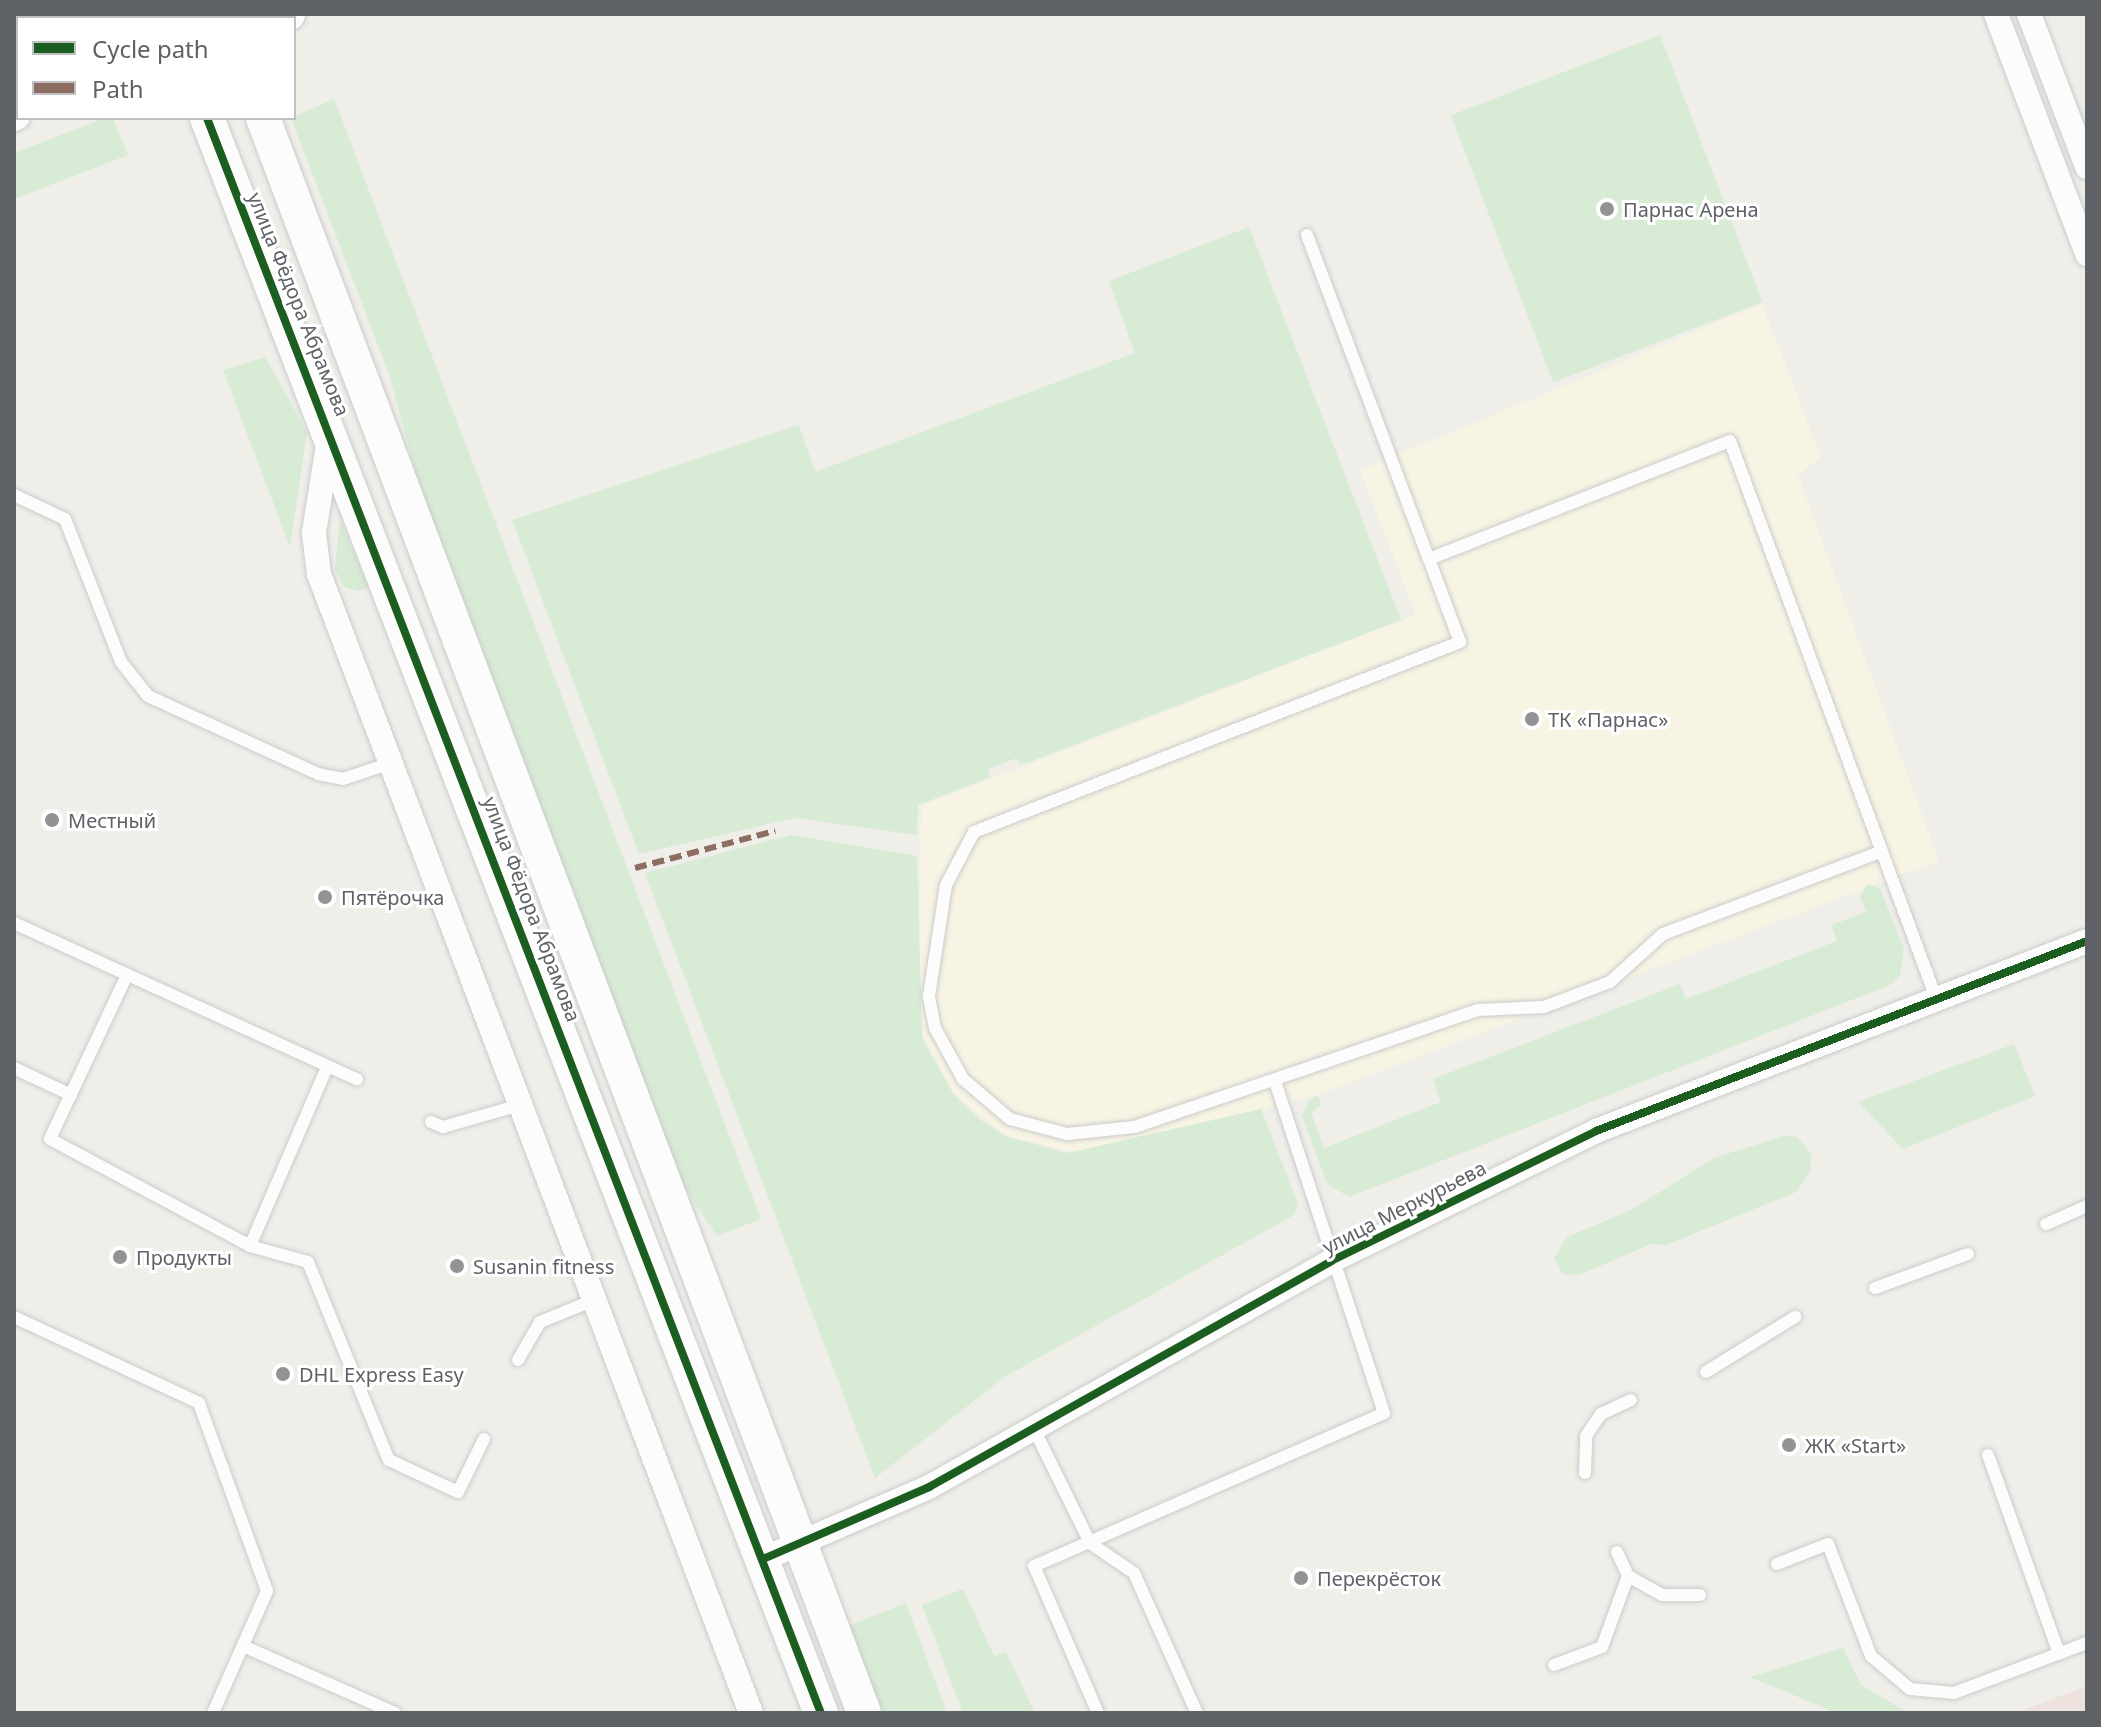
<!DOCTYPE html>
<html>
<head>
<meta charset="utf-8">
<style>
	body { margin:0 }
	#map { position:relative; width:2101px; height:1727px; overflow:hidden; background:#efeee9; font-family:"Noto Sans",sans-serif }
	div>[style] { position:absolute }
	.commercial>* { inset:0; background:#f7f4e3 }
	.medical>* { inset:0; background:#ede2de }
	.green>* { inset:0; background:#d7ebd5; transform-origin:0 0 }
	.roads { filter:drop-shadow(0 0 2px #cbcbcb) drop-shadow(0 0 2px #cbcbcb) }
	.lane>* { height:12px; margin:-6px; padding:0 6px; transform-origin:6px; border-radius:6px; background:#fdfcfc }
	.street>* { height:24px; margin:-12px; padding:0 12px; transform-origin:12px; border-radius:12px; background:#fdfcfc }
	.secondary>* { height:34px; margin:-17px; padding:0 17px; transform-origin:17px; border-radius:17px; background:#fdfcfc }
	.quiet>* { height:6px; margin-top:-3px; transform-origin:0; background:repeating-linear-gradient(90deg,#8d6e63 0 12px,transparent 0 18px) }
	.cycleway>* { height:8px; margin:-4px; padding:0 4px; transform-origin:4px; border-radius:4px; background:#1b5e20 }
	.dots>* { width:22px; height:22px; translate:-50% -50%; box-sizing:border-box; border:4px solid #fff; border-radius:50% }
	span { translate:-50% -50%; white-space:nowrap; text-align:center; line-height:1.15; -webkit-text-stroke:6px #fff; paint-order:stroke }
	.poi-label { font-size:20px; color:#5e6267 }
	.left { translate:0 -50%; text-align:left }
	.street-label { font-size:20px; color:#5e6267 }
	.frame { position:absolute; inset:0; border:16px solid #5e6267; pointer-events:none }
	.legend { position:absolute; left:16px; top:16px; width:280px; height:104px; box-sizing:border-box; background:#fff; border:2px solid #bfc0c2; margin:0; padding:10px 14px; list-style:none; font-size:24px; color:#5e6267 }
	.legend li { display:flex; align-items:center; gap:16px; height:40px }
	.legend b { width:40px; border:2px solid #bfc0c2 }
</style>
</head>
<body>
<div id="map">
	<div class="commercial">
		<div style="clip-path:polygon(1762px 304px,1821px 457px,1798px 475px,1939px 861px,1317px 1095px,1104px 1149px,1068px 1151px,1007px 1136px,955px 1095px,924px 1038px,919px 1010px,921px 806px,1416px 615px,1360px 470px)"></div>
	</div>
	<div class="medical">
		<div style="clip-path:polygon(2087px 1686px,2087px 1713px,2014px 1713px,2031px 1707px)"></div>
	</div>
	<div class="green">
		<div style="left:1660px;top:35px;width:286px;height:224px;rotate:69deg"></div>
		<div style="clip-path:polygon(334px 99px,761px 1219px,717px 1236px,679px 1179px,430px 526px,390px 377px,291px 118px)"></div>
		<div style="clip-path:polygon(105px 118px,113px 118px,128px 155px,14px 199px,14px 153px)"></div>
		<div style="clip-path:polygon(1249px 227px,1401px 620px,1021px 765px,1017px 758px,988px 769px,990px 777px,918px 805px,917px 835px,795px 818px,639px 854px,512px 520px,799px 425px,815px 472px,1135px 353px,1109px 281px)"></div>
		<div style="clip-path:polygon(265px 357px,307px 432px,290px 547px,223px 370px)"></div>
		<div style="clip-path:polygon(340px 520px,368px 587px,359px 591px,344px 587px,335px 569px)"></div>
		<div style="clip-path:polygon(791px 835px,917px 856px,922px 1038px,954px 1095px,979px 1119px,1007px 1137px,1068px 1153px,1261px 1109px,1298px 1204px,1294px 1215px,1006px 1376px,875px 1478px,645px 873px)"></div>
		<div style="clip-path:polygon(1867px 884px,1880px 888px,1904px 949px,1900px 975px,1890px 985px,1349px 1197px,1327px 1184px,1302px 1116px,1309px 1100px,1318px 1096px,1321px 1105px,1311px 1113px,1324px 1148px,1441px 1102px,1433px 1079px,1680px 984px,1686px 999px,1837px 941px,1832px 925px,1866px 912px,1860px 896px)"></div>
		<div style="clip-path:polygon(2014px 1044px,2035px 1096px,1903px 1149px,1858px 1102px)"></div>
		<div style="clip-path:polygon(1783px 1136px,1797px 1137px,1811px 1153px,1810px 1172px,1796px 1192px,1666px 1245px,1651px 1244px,1579px 1275px,1563px 1274px,1554px 1258px,1567px 1237px,1631px 1210px,1714px 1158px)"></div>
		<div style="clip-path:polygon(963px 1589px,994px 1656px,1006px 1652px,1035px 1713px,963px 1713px,922px 1605px)"></div>
		<div style="clip-path:polygon(906px 1603px,947px 1713px,881px 1713px,848px 1626px)"></div>
		<div style="clip-path:polygon(1843px 1648px,1861px 1685px,1908px 1713px,1837px 1713px,1750px 1677px)"></div>
	</div>
	<div class="roads">
		<div class="lane">
			<div style="left:1307px;top:235px;width:346px;rotate:69.4deg"></div>
			<div style="left:14px;top:495px;width:56px;rotate:25.2deg"></div>
			<div style="left:65px;top:519px;width:154px;rotate:68.6deg"></div>
			<div style="left:121px;top:662px;width:43px;rotate:51.5deg"></div>
			<div style="left:148px;top:696px;width:187px;rotate:24.6deg"></div>
			<div style="left:318px;top:774px;width:25px;rotate:11deg"></div>
			<div style="left:343px;top:779px;width:51px;rotate:-18.4deg"></div>
			<div style="left:1880px;top:852px;width:232px;rotate:159.3deg"></div>
			<div style="left:1663px;top:934px;width:72px;rotate:137.8deg"></div>
			<div style="left:1610px;top:982px;width:71px;rotate:159.3deg"></div>
			<div style="left:1544px;top:1007px;width:66px;rotate:177.4deg"></div>
			<div style="left:1478px;top:1010px;width:363px;rotate:161.2deg"></div>
			<div style="left:1134px;top:1127px;width:67px;rotate:174deg"></div>
			<div style="left:1067px;top:1134px;width:59px;rotate:-165.3deg"></div>
			<div style="left:1010px;top:1119px;width:62px;rotate:-139.6deg"></div>
			<div style="left:963px;top:1079px;width:58px;rotate:-118.8deg"></div>
			<div style="left:935px;top:1028px;width:33px;rotate:-101deg"></div>
			<div style="left:929px;top:996px;width:112px;rotate:-81.3deg"></div>
			<div style="left:946px;top:885px;width:60px;rotate:-62.2deg"></div>
			<div style="left:974px;top:832px;width:522px;rotate:-21.35deg"></div>
			<div style="left:1460px;top:642px;width:89px;rotate:-110.5deg"></div>
			<div style="left:1429px;top:559px;width:323px;rotate:-21.4deg"></div>
			<div style="left:1730px;top:441px;width:594px;rotate:69.7deg"></div>
			<div style="left:14px;top:923px;width:377px;rotate:24.5deg"></div>
			<div style="left:127px;top:975px;width:181px;rotate:115.2deg"></div>
			<div style="left:50px;top:1139px;width:227px;rotate:28.1deg"></div>
			<div style="left:250px;top:1246px;width:60px;rotate:15.4deg"></div>
			<div style="left:308px;top:1262px;width:214px;rotate:67.8deg"></div>
			<div style="left:389px;top:1460px;width:76px;rotate:24.9deg"></div>
			<div style="left:458px;top:1492px;width:59px;rotate:-63.9deg"></div>
			<div style="left:14px;top:1068px;width:63px;rotate:25.3deg"></div>
			<div style="left:431px;top:1122px;width:13px;rotate:23deg"></div>
			<div style="left:443px;top:1127px;width:80px;rotate:-15.9deg"></div>
			<div style="left:2046px;top:1224px;width:45px;rotate:-23.7deg"></div>
			<div style="left:250px;top:1246px;width:195px;rotate:-66.7deg"></div>
			<div style="left:1875px;top:1288px;width:99px;rotate:-20.1deg"></div>
			<div style="left:14px;top:1317px;width:204px;rotate:24.9deg"></div>
			<div style="left:199px;top:1403px;width:200px;rotate:70.1deg"></div>
			<div style="left:267px;top:1591px;width:133px;rotate:113.9deg"></div>
			<div style="left:518px;top:1360px;width:44px;rotate:-59.9deg"></div>
			<div style="left:540px;top:1322px;width:58px;rotate:-22.2deg"></div>
			<div style="left:1706px;top:1372px;width:105px;rotate:-31.7deg"></div>
			<div style="left:1034px;top:1429px;width:127px;rotate:63.8deg"></div>
			<div style="left:1090px;top:1543px;width:53px;rotate:34.3deg"></div>
			<div style="left:1134px;top:1573px;width:154px;rotate:65.8deg"></div>
			<div style="left:1988px;top:1455px;width:210px;rotate:70.3deg"></div>
			<div style="left:1585px;top:1473px;width:37px;rotate:-88deg"></div>
			<div style="left:1586px;top:1436px;width:27px;rotate:-56deg"></div>
			<div style="left:1601px;top:1414px;width:33px;rotate:-25deg"></div>
			<div style="left:1617px;top:1552px;width:26px;rotate:65deg"></div>
			<div style="left:1628px;top:1576px;width:39px;rotate:29deg"></div>
			<div style="left:1662px;top:1595px;width:38px"></div>
			<div style="left:1777px;top:1564px;width:55px;rotate:-21.4deg"></div>
			<div style="left:1828px;top:1544px;width:120px;rotate:69deg"></div>
			<div style="left:1871px;top:1656px;width:51px;rotate:40.2deg"></div>
			<div style="left:1910px;top:1689px;width:44px;rotate:5.2deg"></div>
			<div style="left:1954px;top:1693px;width:142px;rotate:-20.6deg"></div>
			<div style="left:243px;top:1646px;width:166px;rotate:23.8deg"></div>
			<div style="left:1554px;top:1665px;width:51px;rotate:-20.6deg"></div>
			<div style="left:1602px;top:1647px;width:76px;rotate:-69.9deg"></div>
			<div style="left:1098px;top:1713px;width:160px;rotate:-113.5deg"></div>
			<div style="left:1034px;top:1566px;width:382px;rotate:-23.6deg"></div>
			<div style="left:1384px;top:1413px;width:346px;rotate:-108.2deg"></div>
		</div>
		<div class="street">
			<div style="left:1996px;top:14px;width:257px;rotate:69.2deg"></div>
			<div style="left:2029px;top:14px;width:164px;rotate:69.2deg"></div>
			<div style="left:14px;top:72px;width:4px;rotate:-14deg"></div>
			<div style="left:14px;top:119px;width:4px;rotate:-27deg"></div>
			<div style="left:329px;top:438px;width:96px;rotate:99deg"></div>
			<div style="left:314px;top:533px;width:41px;rotate:83deg"></div>
			<div style="left:319px;top:574px;width:1218px;rotate:69.23deg"></div>
			<div style="left:763px;top:1559px;width:181px;rotate:-23.4deg"></div>
			<div style="left:929px;top:1487px;width:461px;rotate:-29.3deg"></div>
			<div style="left:1331px;top:1261px;width:295px;rotate:-26.1deg"></div>
			<div style="left:1596px;top:1131px;width:526px;rotate:-21.15deg"></div>
		</div>
		<div class="secondary">
			<div style="left:165px;top:14px;width:4px;rotate:63deg"></div>
			<div style="left:220px;top:14px;width:4px;rotate:76deg"></div>
			<div style="left:278px;top:18px;width:11px;rotate:-22deg"></div>
			<div style="left:207px;top:118px;width:1709px;rotate:68.95deg"></div>
			<div style="left:263px;top:118px;width:1704px;rotate:69.35deg"></div>
		</div>
	</div>
	<div class="quiet">
		<div style="left:635px;top:868px;width:145px;rotate:-14.8deg"></div>
	</div>
	<div class="cycleway">
		<div style="left:207px;top:118px;width:1709px;rotate:68.95deg"></div>
		<div style="left:763px;top:1559px;width:181px;rotate:-23.4deg"></div>
		<div style="left:929px;top:1487px;width:461px;rotate:-29.3deg"></div>
		<div style="left:1331px;top:1261px;width:295px;rotate:-26.1deg"></div>
		<div style="left:1596px;top:1131px;width:526px;rotate:-21.15deg"></div>
	</div>
	<div class="dots">
		<div style="left:1607px;top:209px;background:#919394"></div>
		<div style="left:1532px;top:719px;background:#919394"></div>
		<div style="left:52px;top:820px;background:#919394"></div>
		<div style="left:325px;top:897px;background:#919394"></div>
		<div style="left:120px;top:1257px;background:#919394"></div>
		<div style="left:457px;top:1266px;background:#919394"></div>
		<div style="left:283px;top:1374px;background:#919394"></div>
		<div style="left:1789px;top:1445px;background:#919394"></div>
		<div style="left:1301px;top:1578px;background:#919394"></div>
	</div>
	<div class="poi-label">
		<span class="left" style="left:1623px;top:209px">Парнас Арена</span>
		<span class="left" style="left:1548px;top:719px">ТК «Парнас»</span>
		<span class="left" style="left:68px;top:820px">Местный</span>
		<span class="left" style="left:341px;top:897px">Пятёрочка</span>
		<span class="left" style="left:136px;top:1257px">Продукты</span>
		<span class="left" style="left:473px;top:1266px">Susanin fitness</span>
		<span class="left" style="left:299px;top:1374px">DHL Express Easy</span>
		<span class="left" style="left:1805px;top:1445px">ЖК «Start»</span>
		<span class="left" style="left:1317px;top:1578px">Перекрёсток</span>
	</div>
	<div class="street-label">
		<span style="left:299px;top:304px;rotate:68deg">улица Фёдора Абрамова</span>
		<span style="left:532px;top:909px;rotate:69deg">улица Фёдора Абрамова</span>
		<span style="left:1404px;top:1207px;rotate:-27deg">улица Меркурьева</span>
	</div>
	<div class="frame"></div>
	<ul class="legend">
	<li><b style="height:10px;background:#1b5e20"></b>Cycle path</li>
	<li><b style="height:10px;background:#8d6e63"></b>Path</li>
	</ul>
</div>
</body>
</html>
